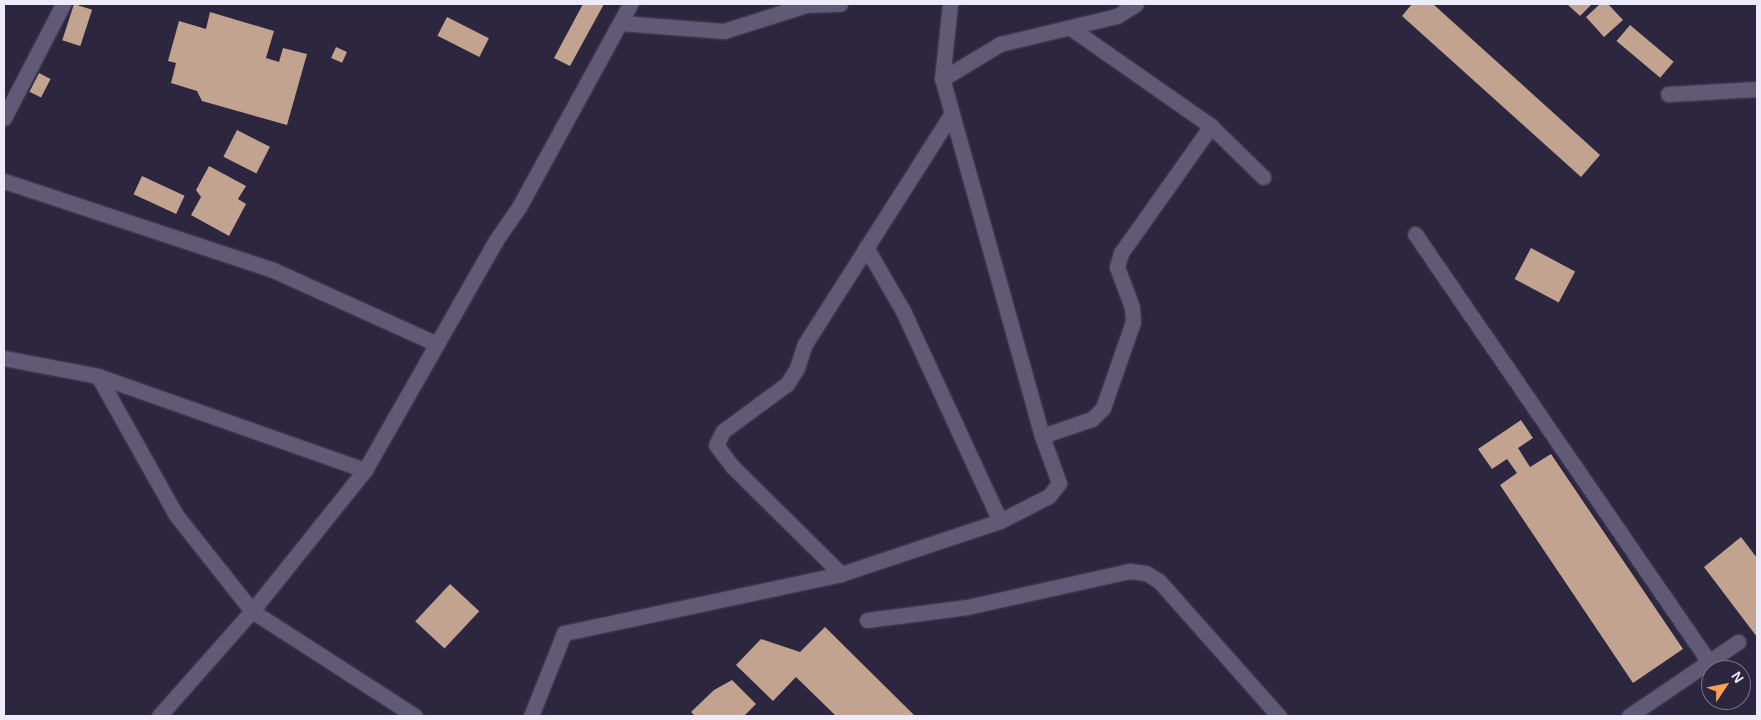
<!DOCTYPE html>
<html>
<head>
<meta charset="utf-8">
<style>
	body { margin:0 }
	#map { position:relative; width:1761px; height:720px; overflow:hidden; background:#2c263f; font-family:Helvetica,sans-serif }
	div>[style] { position:absolute }
	.building>* { inset:0; background:#c1a38f; transform-origin:0 0 }
	.roads { filter:drop-shadow(0 0 1px #494358) drop-shadow(0 0 1px #494358) }
	.street>* { height:15px; margin:-7.5px; padding:0 7.5px; transform-origin:7.5px; border-radius:7.5px; background:#605a76 }
	span { translate:-50% -50%; white-space:nowrap; text-align:center; line-height:1.15; -webkit-text-stroke:5px #2c263f; paint-order:stroke }
	.frame { position:absolute; inset:0; border:5px solid #edeafa; pointer-events:none }
	.north { position:absolute; left:1701px; top:660px; width:50px; height:50px; box-sizing:border-box; background:#2c263f; border:1px solid #79748a; border-radius:50%; rotate:56deg; font-size:14px; font-weight:700; line-height:20px; text-align:center; color:#edeafa }
	.north::after { content:''; display:block; margin:auto; width:18px; height:22px; background:#fc9d54; clip-path:polygon(50% 0,100% 100%,50% 72%,0 100%) }
</style>
</head>
<body>
<div id="map">
	<div class="building">
		<div style="left:74px;top:4px;width:19px;height:38px;rotate:18deg"></div>
		<div style="clip-path:polygon(583px 4px,604px 4px,570px 66px,554px 58px)"></div>
		<div style="clip-path:polygon(1412px 4px,1433px 4px,1600px 155px,1581px 177px,1402px 16px)"></div>
		<div style="clip-path:polygon(1567px 4px,1592px 4px,1580px 16px)"></div>
		<div style="clip-path:polygon(1600px 4px,1608px 4px,1623px 20px,1604px 37px,1586px 17px)"></div>
		<div style="clip-path:polygon(210px 12px,274px 31px,266px 58px,279px 62px,283px 48px,307px 54px,287px 125px,202px 101px,197px 91px,171px 83px,176px 63px,168px 61px,179px 21px,206px 29px)"></div>
		<div style="left:447px;top:17px;width:47px;height:21px;rotate:27deg"></div>
		<div style="left:1630px;top:25px;width:57px;height:21px;rotate:40deg"></div>
		<div style="left:336px;top:47px;width:12px;height:12px;rotate:24deg"></div>
		<div style="left:39px;top:73px;width:13px;height:21px;rotate:27deg"></div>
		<div style="left:237px;top:130px;width:37px;height:30px;rotate:27deg"></div>
		<div style="clip-path:polygon(209px 166px,246px 186px,238px 199px,246px 204px,229px 236px,191px 215px,201px 197px,196px 190px)"></div>
		<div style="left:142px;top:176px;width:47px;height:20px;rotate:25deg"></div>
		<div style="left:1531px;top:248px;width:50px;height:35px;rotate:28deg"></div>
		<div style="clip-path:polygon(1521px 420px,1533px 438px,1518px 448px,1530px 467px,1551px 454px,1683px 649px,1633px 683px,1500px 485px,1517px 473px,1507px 459px,1492px 469px,1478px 449px)"></div>
		<div style="clip-path:polygon(1741px 537px,1757px 558px,1757px 637px,1704px 567px)"></div>
		<div style="left:450px;top:584px;width:40px;height:51px;rotate:43deg"></div>
		<div style="clip-path:polygon(825px 627px,914px 715px,912px 716px,836px 716px,796px 677px,773px 701px,736px 665px,761px 639px,800px 652px)"></div>
		<div style="clip-path:polygon(732px 680px,756px 704px,744px 716px,695px 716px,691px 712px,714px 690px)"></div>
	</div>
	<div class="roads">
		<div class="street">
			<div style="left:620px;top:23px;width:104px;rotate:4.4deg"></div>
			<div style="left:724px;top:31px;width:86px;rotate:-17.6deg"></div>
			<div style="left:806px;top:5px;width:34px;rotate:-2deg"></div>
			<div style="left:1072px;top:29px;width:169px;rotate:34.9deg"></div>
			<div style="left:1211px;top:126px;width:73px;rotate:44.4deg"></div>
			<div style="left:942px;top:79px;width:68px;rotate:-31.1deg"></div>
			<div style="left:1000px;top:44px;width:120px;rotate:-13.5deg"></div>
			<div style="left:1117px;top:16px;width:22px;rotate:-32deg"></div>
			<div style="left:1668px;top:94px;width:89px;rotate:-3.2deg"></div>
			<div style="left:4px;top:118px;width:128px;rotate:-62.6deg"></div>
			<div style="left:4px;top:181px;width:283px;rotate:18.3deg"></div>
			<div style="left:273px;top:270px;width:180px;rotate:24.3deg"></div>
			<div style="left:1415px;top:234px;width:519px;rotate:55.51deg"></div>
			<div style="left:866px;top:247px;width:74px;rotate:60deg"></div>
			<div style="left:903px;top:311px;width:231px;rotate:65.2deg"></div>
			<div style="left:4px;top:358px;width:96px;rotate:10.8deg"></div>
			<div style="left:98px;top:376px;width:283px;rotate:19.4deg"></div>
			<div style="left:98px;top:376px;width:159px;rotate:60.7deg"></div>
			<div style="left:176px;top:515px;width:122px;rotate:51.6deg"></div>
			<div style="left:252px;top:611px;width:194px;rotate:32.8deg"></div>
			<div style="left:1042px;top:436px;width:53px;rotate:-18.8deg"></div>
			<div style="left:1092px;top:419px;width:16px;rotate:-45deg"></div>
			<div style="left:1103px;top:408px;width:91px;rotate:-70.8deg"></div>
			<div style="left:1133px;top:322px;width:15px;rotate:-94deg"></div>
			<div style="left:1132px;top:307px;width:43px;rotate:-110.6deg"></div>
			<div style="left:1117px;top:267px;width:15px;rotate:-74deg"></div>
			<div style="left:1121px;top:253px;width:156px;rotate:-54.7deg"></div>
			<div style="left:841px;top:574px;width:153px;rotate:-135.3deg"></div>
			<div style="left:732px;top:466px;width:26px;rotate:-127deg"></div>
			<div style="left:716px;top:445px;width:16px;rotate:-63deg"></div>
			<div style="left:723px;top:431px;width:79px;rotate:-36.3deg"></div>
			<div style="left:787px;top:384px;width:19px;rotate:-58deg"></div>
			<div style="left:797px;top:368px;width:25px;rotate:-72deg"></div>
			<div style="left:805px;top:344px;width:272px;rotate:-57.5deg"></div>
			<div style="left:867px;top:620px;width:101px;rotate:-7.4deg"></div>
			<div style="left:967px;top:607px;width:167px;rotate:-12.5deg"></div>
			<div style="left:1130px;top:571px;width:16px;rotate:7deg"></div>
			<div style="left:1146px;top:573px;width:15px;rotate:32deg"></div>
			<div style="left:1159px;top:581px;width:181px;rotate:48.4deg"></div>
			<div style="left:159px;top:716px;width:140px;rotate:-48.5deg"></div>
			<div style="left:252px;top:611px;width:181px;rotate:-51.3deg"></div>
			<div style="left:365px;top:470px;width:265px;rotate:-60.3deg"></div>
			<div style="left:496px;top:240px;width:40px;rotate:-55.1deg"></div>
			<div style="left:519px;top:207px;width:231px;rotate:-61.3deg"></div>
			<div style="left:531px;top:716px;width:89px;rotate:-68.3deg"></div>
			<div style="left:564px;top:633px;width:283px;rotate:-12deg"></div>
			<div style="left:841px;top:574px;width:168px;rotate:-18.4deg"></div>
			<div style="left:1000px;top:521px;width:55px;rotate:-27deg"></div>
			<div style="left:1049px;top:496px;width:16px;rotate:-52deg"></div>
			<div style="left:1059px;top:483px;width:50px;rotate:-109.9deg"></div>
			<div style="left:1042px;top:436px;width:371px;rotate:-105.6deg"></div>
			<div style="left:942px;top:79px;width:75px;rotate:-83.9deg"></div>
			<div style="left:1629px;top:716px;width:132px;rotate:-34.2deg"></div>
		</div>
	</div>
	<div class="frame"></div>
	<div class="north">N</div>
</div>
</body>
</html>
